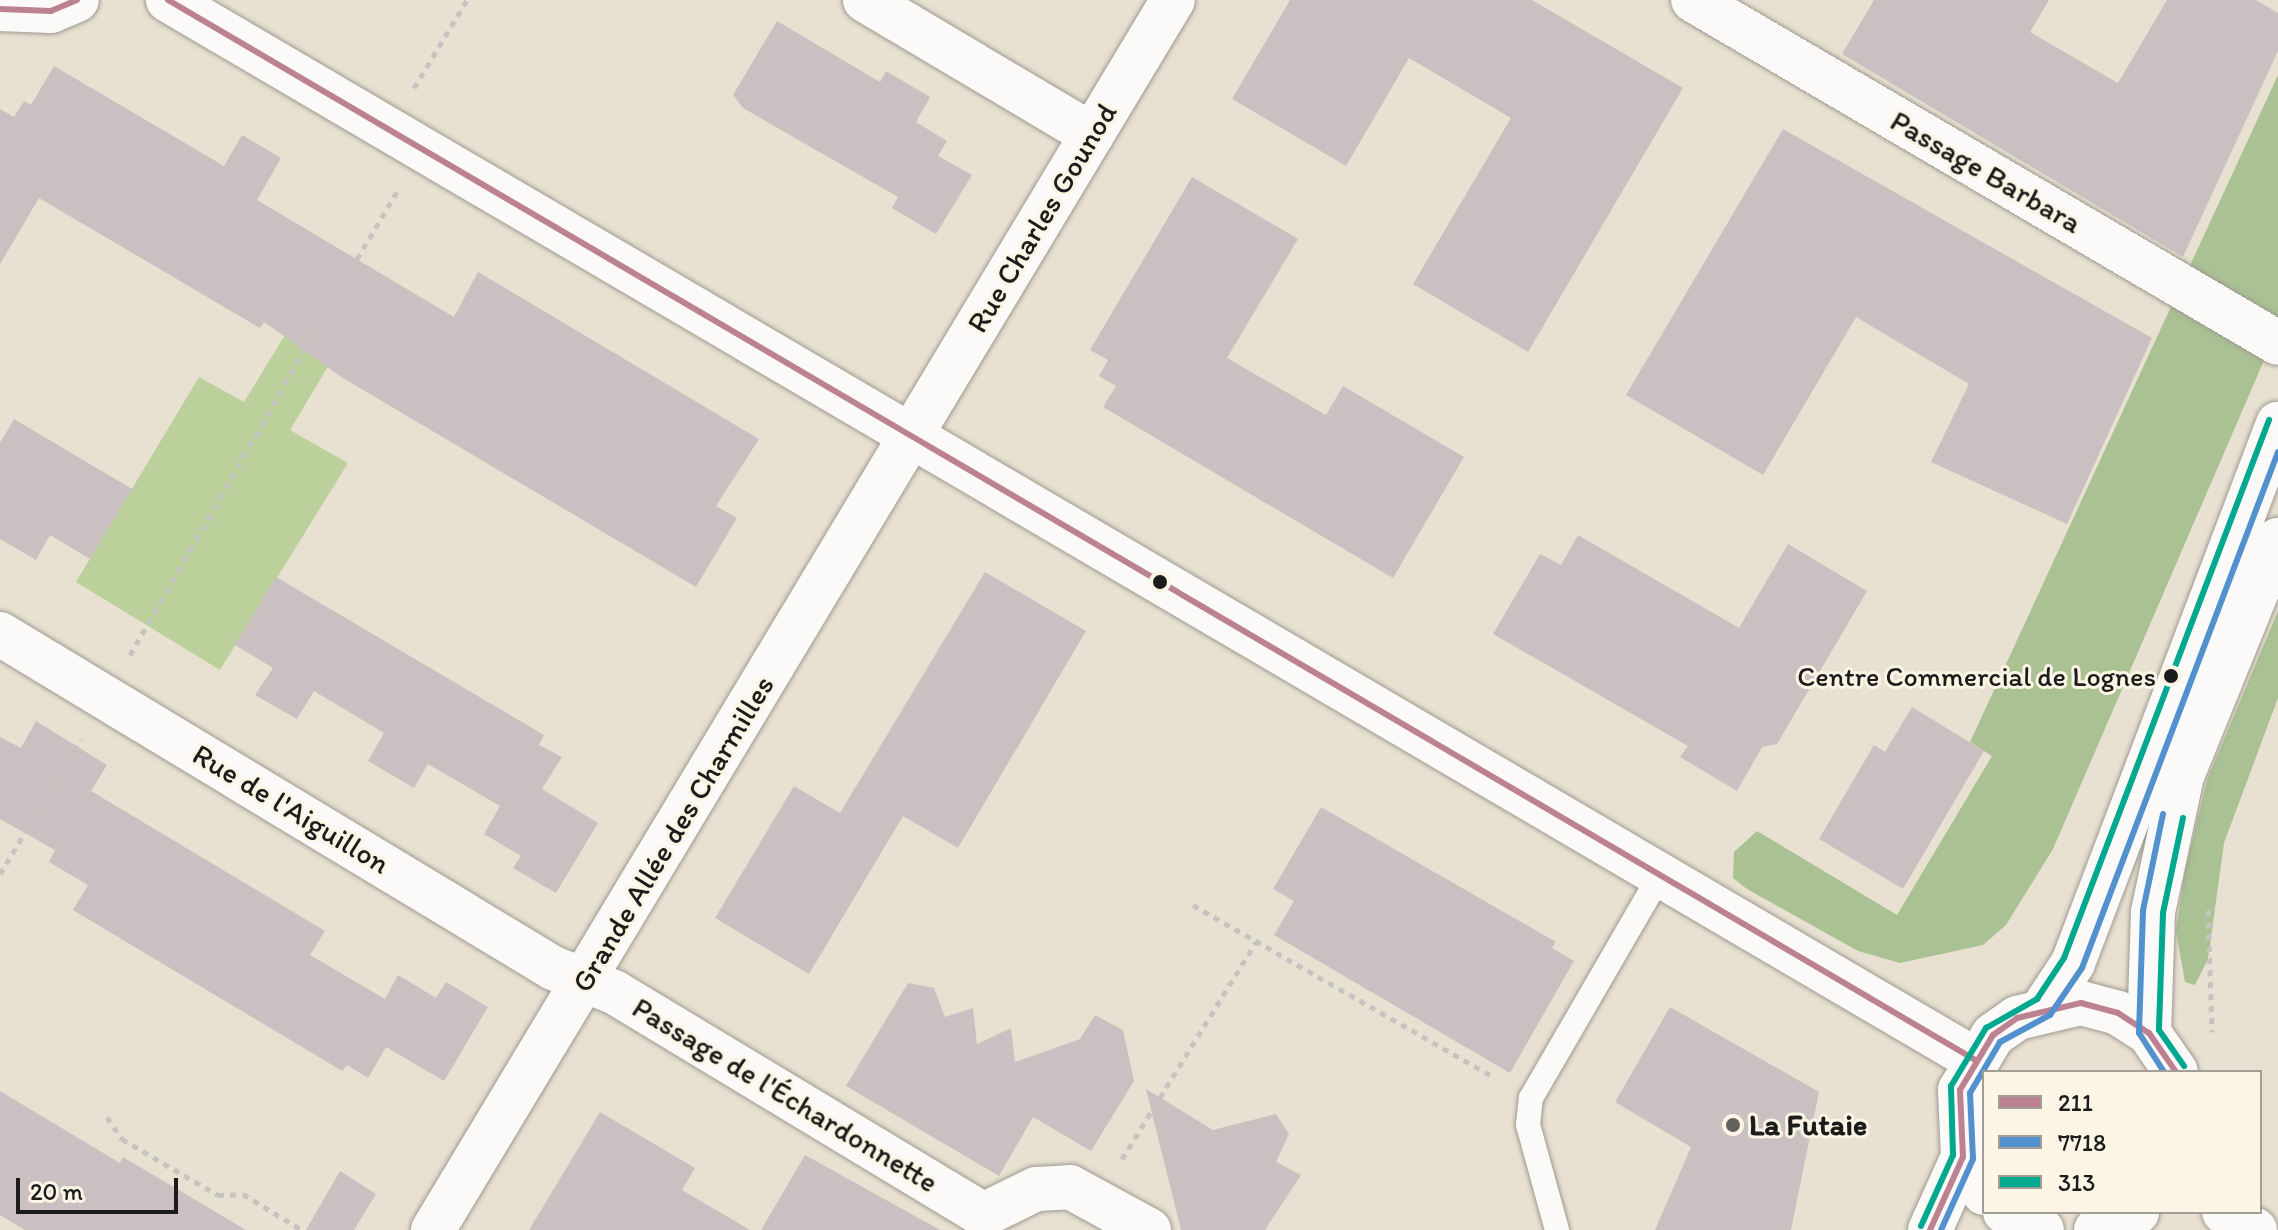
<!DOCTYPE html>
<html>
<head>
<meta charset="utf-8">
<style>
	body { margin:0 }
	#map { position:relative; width:2278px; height:1230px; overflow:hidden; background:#e8e0d0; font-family:Itim,sans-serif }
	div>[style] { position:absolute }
	.green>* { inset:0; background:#bbd09b }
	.forest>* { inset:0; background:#aac194 }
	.building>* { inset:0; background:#cbc0c1 }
	.path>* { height:5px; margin-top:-2.5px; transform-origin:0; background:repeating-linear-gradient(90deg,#c6c4c1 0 6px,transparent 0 12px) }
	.roads { filter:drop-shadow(0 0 2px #9e9a91) drop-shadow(0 0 2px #9e9a91) }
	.lane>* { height:24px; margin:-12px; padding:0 12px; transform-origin:12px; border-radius:12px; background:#fcfaf8 }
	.street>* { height:44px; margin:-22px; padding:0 22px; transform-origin:22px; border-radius:22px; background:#fcfaf8 }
	.secondary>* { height:44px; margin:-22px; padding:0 22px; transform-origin:22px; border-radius:22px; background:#fcfaf8 }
	.bus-1>* { height:6px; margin:-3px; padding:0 3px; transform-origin:3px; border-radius:3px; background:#bd8292 }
	.bus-2>* { height:6px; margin:-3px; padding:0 3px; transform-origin:3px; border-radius:3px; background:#5291ce }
	.bus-3>* { height:6px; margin:-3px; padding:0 3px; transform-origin:3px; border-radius:3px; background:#00a88f }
	.dots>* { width:22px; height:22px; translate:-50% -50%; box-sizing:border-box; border:4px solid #fcf5e5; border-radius:50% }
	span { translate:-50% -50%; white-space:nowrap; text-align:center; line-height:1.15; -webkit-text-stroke:6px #fcf5e5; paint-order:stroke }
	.bus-label { font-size:28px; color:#1c1c1c }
	.right { translate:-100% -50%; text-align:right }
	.street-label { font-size:30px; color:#1c1c1c }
	.poi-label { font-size:30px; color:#1c1c1c; font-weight:700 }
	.left { translate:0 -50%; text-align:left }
	.legend { position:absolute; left:1982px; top:1070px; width:280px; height:144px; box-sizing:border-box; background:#fcf5e5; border:2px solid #a29e95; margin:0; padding:10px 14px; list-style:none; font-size:24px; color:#1c1c1c }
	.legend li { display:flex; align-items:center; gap:16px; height:40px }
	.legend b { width:40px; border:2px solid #a29e95 }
	.scale { position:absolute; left:16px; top:1178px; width:162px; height:36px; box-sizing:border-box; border:4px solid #1c1c1c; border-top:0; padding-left:10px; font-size:24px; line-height:28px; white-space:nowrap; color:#1c1c1c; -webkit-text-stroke:6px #fcf5e5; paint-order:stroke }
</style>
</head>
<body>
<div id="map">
	<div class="green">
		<div style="clip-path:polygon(285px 335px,330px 363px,290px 430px,348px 463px,220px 670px,76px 582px,199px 377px,244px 402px)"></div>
	</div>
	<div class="forest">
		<div style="clip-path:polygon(2278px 75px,2278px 328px,2053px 849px,2006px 925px,1983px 945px,1900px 963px,1858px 951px,1747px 889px,1733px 878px,1734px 852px,1757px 831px,1897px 915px,1992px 756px,1970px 742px)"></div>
		<div style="clip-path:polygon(2278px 611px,2278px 698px,2224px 843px,2208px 959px,2195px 985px,2185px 982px,2176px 931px,2185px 871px,2207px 780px)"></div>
	</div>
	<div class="building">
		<div style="clip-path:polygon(1290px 0,1532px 0,1683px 88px,1528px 352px,1413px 284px,1511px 118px,1409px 58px,1346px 166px,1232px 99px)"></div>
		<div style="clip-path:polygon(1874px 0,2049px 0,2030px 32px,2118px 83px,2167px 0,2256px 0,2278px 13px,2278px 51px,2183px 257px,1842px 54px)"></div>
		<div style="clip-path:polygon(777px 21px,880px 82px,886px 71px,930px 97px,916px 122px,947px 141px,938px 156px,972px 175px,936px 234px,892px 208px,898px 197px,743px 108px,733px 95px)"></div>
		<div style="clip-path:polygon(54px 66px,224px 166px,242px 135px,281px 158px,257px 200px,454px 317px,478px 272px,759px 439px,716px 506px,737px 518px,696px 587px,343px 378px,264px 322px,260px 328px,39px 198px,0 264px,0 109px,14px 117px,24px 101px,31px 105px)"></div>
		<div style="clip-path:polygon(1783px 129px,2152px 338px,2067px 524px,1931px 462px,1969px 384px,1856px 317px,1763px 475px,1626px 395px)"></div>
		<div style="clip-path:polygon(1192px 177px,1298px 239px,1227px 358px,1326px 415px,1343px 386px,1464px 457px,1393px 578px,1103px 407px,1116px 386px,1099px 376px,1108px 360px,1090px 350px)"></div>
		<div style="clip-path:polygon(14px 419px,132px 489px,90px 559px,50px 535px,36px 560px,0 539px,0 443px)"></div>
		<div style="clip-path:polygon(1578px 535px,1739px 628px,1788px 544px,1867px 591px,1777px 744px,1762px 747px,1737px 791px,1680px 757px,1688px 746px,1493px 634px,1540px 554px,1561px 565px)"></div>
		<div style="clip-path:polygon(985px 572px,1086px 631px,958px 848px,903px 816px,809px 974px,715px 918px,794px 786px,840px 813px)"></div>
		<div style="clip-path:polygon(276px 577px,544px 735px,539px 745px,562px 757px,542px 789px,598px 823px,556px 893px,513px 868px,521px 856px,484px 834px,500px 806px,428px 764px,414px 788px,368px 761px,384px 733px,314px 691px,297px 719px,255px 695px,273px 668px,235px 645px)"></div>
		<div style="clip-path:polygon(1912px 707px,1984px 751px,1903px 889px,1819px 839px,1874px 745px,1885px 752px)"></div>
		<div style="clip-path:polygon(36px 721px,107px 765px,91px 791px,325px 931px,310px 955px,385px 999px,398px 975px,436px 998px,446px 982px,488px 1007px,444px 1081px,386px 1047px,368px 1078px,347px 1065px,342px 1071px,73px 910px,88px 885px,49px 862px,55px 850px,0 819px,0 737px,21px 748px)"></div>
		<div style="clip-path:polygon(1321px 807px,1556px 942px,1552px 948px,1574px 961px,1510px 1073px,1274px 935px,1294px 901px,1273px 889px)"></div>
		<div style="clip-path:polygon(908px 983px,934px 988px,945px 1017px,973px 1008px,977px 1044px,1011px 1028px,1015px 1062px,1080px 1039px,1095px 1015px,1123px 1030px,1134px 1081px,1091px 1151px,1033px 1117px,999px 1176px,846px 1086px)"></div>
		<div style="clip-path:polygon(1670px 1007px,1819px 1092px,1791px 1230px,1655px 1230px,1691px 1147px,1615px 1102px)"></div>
		<div style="clip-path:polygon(1146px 1089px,1213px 1130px,1276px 1114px,1289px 1134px,1276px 1162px,1301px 1175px,1265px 1230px,1181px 1230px)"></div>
		<div style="clip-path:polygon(0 1091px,120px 1163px,123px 1157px,246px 1230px,25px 1230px,0 1215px)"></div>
		<div style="clip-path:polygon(600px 1112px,695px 1168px,682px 1190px,750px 1230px,529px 1230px)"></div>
		<div style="clip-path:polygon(805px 1155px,940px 1230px,761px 1230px)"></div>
		<div style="clip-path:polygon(340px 1171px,376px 1194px,354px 1230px,306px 1230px)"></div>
	</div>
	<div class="path">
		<div style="left:414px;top:88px;width:103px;rotate:-58.9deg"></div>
		<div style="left:357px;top:259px;width:78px;rotate:-59.2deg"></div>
		<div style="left:130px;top:655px;width:407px;rotate:-60.2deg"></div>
		<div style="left:0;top:874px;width:157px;rotate:-59deg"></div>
		<div style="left:1193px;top:905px;width:348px;rotate:29.8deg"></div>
		<div style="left:2208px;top:910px;width:122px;rotate:88.1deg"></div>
		<div style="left:107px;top:1117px;width:27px;rotate:56deg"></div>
		<div style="left:122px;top:1139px;width:111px;rotate:30.3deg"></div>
		<div style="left:218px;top:1195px;width:25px;rotate:-2deg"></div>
		<div style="left:243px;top:1194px;width:69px;rotate:31.4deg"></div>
		<div style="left:1122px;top:1159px;width:255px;rotate:-58.3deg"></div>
	</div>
	<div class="roads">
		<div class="lane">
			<div style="left:1557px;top:1230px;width:109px;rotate:-105.4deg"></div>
			<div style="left:1528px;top:1125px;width:27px;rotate:-84deg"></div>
			<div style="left:1531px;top:1098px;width:253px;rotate:-59.9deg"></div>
		</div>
		<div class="street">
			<div style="left:168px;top:0;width:2094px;rotate:30.39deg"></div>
			<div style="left:865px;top:0;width:264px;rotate:30.7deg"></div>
			<div style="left:1693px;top:0;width:678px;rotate:30.38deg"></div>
			<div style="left:0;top:9px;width:51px;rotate:2.2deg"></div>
			<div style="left:51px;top:11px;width:28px;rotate:-23deg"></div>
			<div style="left:0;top:634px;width:646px;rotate:31.13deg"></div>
			<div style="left:553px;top:968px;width:66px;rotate:21.5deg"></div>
			<div style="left:614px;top:992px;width:431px;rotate:31.1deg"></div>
			<div style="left:2224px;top:1212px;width:36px;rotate:30deg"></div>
			<div style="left:983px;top:1215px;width:59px;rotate:-26.1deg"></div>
			<div style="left:1036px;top:1189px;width:34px;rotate:-3deg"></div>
			<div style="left:1070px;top:1187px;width:90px;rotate:28.6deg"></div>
			<div style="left:433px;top:1230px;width:1435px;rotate:-58.97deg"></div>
		</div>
		<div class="secondary">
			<div style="left:2044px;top:1007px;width:53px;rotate:-56.6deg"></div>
			<div style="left:2073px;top:963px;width:577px;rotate:-69.18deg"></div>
			<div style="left:2149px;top:1033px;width:121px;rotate:-88.1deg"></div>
			<div style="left:2153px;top:912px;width:139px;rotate:-78deg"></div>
			<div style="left:2182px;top:776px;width:255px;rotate:-67.9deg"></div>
			<div style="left:1984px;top:1193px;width:42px;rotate:-120.3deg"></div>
			<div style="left:1963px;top:1157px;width:67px;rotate:-92.6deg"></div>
			<div style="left:1960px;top:1090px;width:64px;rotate:-59deg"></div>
			<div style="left:1993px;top:1035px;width:29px;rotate:-35deg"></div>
			<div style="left:2017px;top:1018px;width:66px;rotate:-13.2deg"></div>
			<div style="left:2081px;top:1003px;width:38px;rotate:15deg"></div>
			<div style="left:2118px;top:1013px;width:37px;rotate:33deg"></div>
			<div style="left:2149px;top:1033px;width:47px;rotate:55.3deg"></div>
			<div style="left:2005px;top:1212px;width:41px;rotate:25.9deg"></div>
			<div style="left:1930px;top:1230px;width:80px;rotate:-65.7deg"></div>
			<div style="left:2096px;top:1230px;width:45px;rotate:-23.7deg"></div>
		</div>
	</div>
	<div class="bus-1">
		<div style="left:168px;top:0;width:2094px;rotate:30.39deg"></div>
		<div style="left:0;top:9px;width:51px;rotate:2.2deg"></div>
		<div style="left:51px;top:11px;width:28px;rotate:-23deg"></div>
		<div style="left:1930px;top:1230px;width:80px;rotate:-65.7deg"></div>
		<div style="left:1963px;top:1157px;width:67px;rotate:-92.6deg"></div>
		<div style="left:1960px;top:1090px;width:64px;rotate:-59deg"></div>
		<div style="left:1993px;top:1035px;width:29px;rotate:-35deg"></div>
		<div style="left:2017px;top:1018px;width:66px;rotate:-13.2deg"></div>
		<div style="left:2081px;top:1003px;width:38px;rotate:15deg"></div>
		<div style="left:2118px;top:1013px;width:37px;rotate:33deg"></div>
		<div style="left:2149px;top:1033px;width:47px;rotate:55.3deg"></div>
	</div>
	<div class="bus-2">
		<div style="left:2163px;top:814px;width:99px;rotate:101.7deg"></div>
		<div style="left:2143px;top:911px;width:122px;rotate:91.9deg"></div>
		<div style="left:2139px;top:1033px;width:46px;rotate:57.3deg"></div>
		<div style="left:1941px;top:1230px;width:78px;rotate:-65.7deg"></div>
		<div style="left:1973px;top:1159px;width:66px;rotate:-92.6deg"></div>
		<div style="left:1970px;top:1093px;width:59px;rotate:-59.5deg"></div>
		<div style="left:2000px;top:1042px;width:57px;rotate:-28.4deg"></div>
		<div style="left:2050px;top:1015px;width:57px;rotate:-55.8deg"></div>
		<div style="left:2082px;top:968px;width:552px;rotate:-69.2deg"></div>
	</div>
	<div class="bus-3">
		<div style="left:2183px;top:818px;width:97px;rotate:101.9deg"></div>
		<div style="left:2163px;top:913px;width:117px;rotate:92deg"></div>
		<div style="left:2159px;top:1030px;width:44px;rotate:55.2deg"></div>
		<div style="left:1921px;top:1226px;width:78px;rotate:-65.7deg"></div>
		<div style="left:1953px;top:1155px;width:69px;rotate:-91.7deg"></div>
		<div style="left:1951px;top:1086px;width:68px;rotate:-58.9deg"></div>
		<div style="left:1986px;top:1028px;width:59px;rotate:-29.6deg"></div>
		<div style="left:2037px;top:999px;width:49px;rotate:-56.6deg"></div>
		<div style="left:2064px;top:958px;width:576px;rotate:-69.14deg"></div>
	</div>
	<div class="dots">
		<div style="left:1160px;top:582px;background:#1c1c1c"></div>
		<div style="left:2171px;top:676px;background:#1c1c1c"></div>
		<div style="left:1733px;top:1125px;background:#63615b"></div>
	</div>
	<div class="bus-label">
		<span class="right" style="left:2156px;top:676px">Centre Commercial de Lognes</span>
	</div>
	<div class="street-label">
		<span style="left:1986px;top:172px;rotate:30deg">Passage Barbara</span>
		<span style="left:1042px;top:218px;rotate:-59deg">Rue Charles Gounod</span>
		<span style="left:291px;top:809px;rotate:31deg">Rue de l'Aiguillon</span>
		<span style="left:673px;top:834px;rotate:-59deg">Grande Allée des Charmilles</span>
		<span style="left:785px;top:1095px;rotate:31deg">Passage de l'Échardonnette</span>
	</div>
	<div class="poi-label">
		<span class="left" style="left:1749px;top:1125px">La Futaie</span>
	</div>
	<ul class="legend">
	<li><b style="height:10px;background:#bd8292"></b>211</li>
	<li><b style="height:10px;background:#5291ce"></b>7718</li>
	<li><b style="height:10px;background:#00a88f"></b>313</li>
	</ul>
	<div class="scale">20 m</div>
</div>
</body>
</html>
